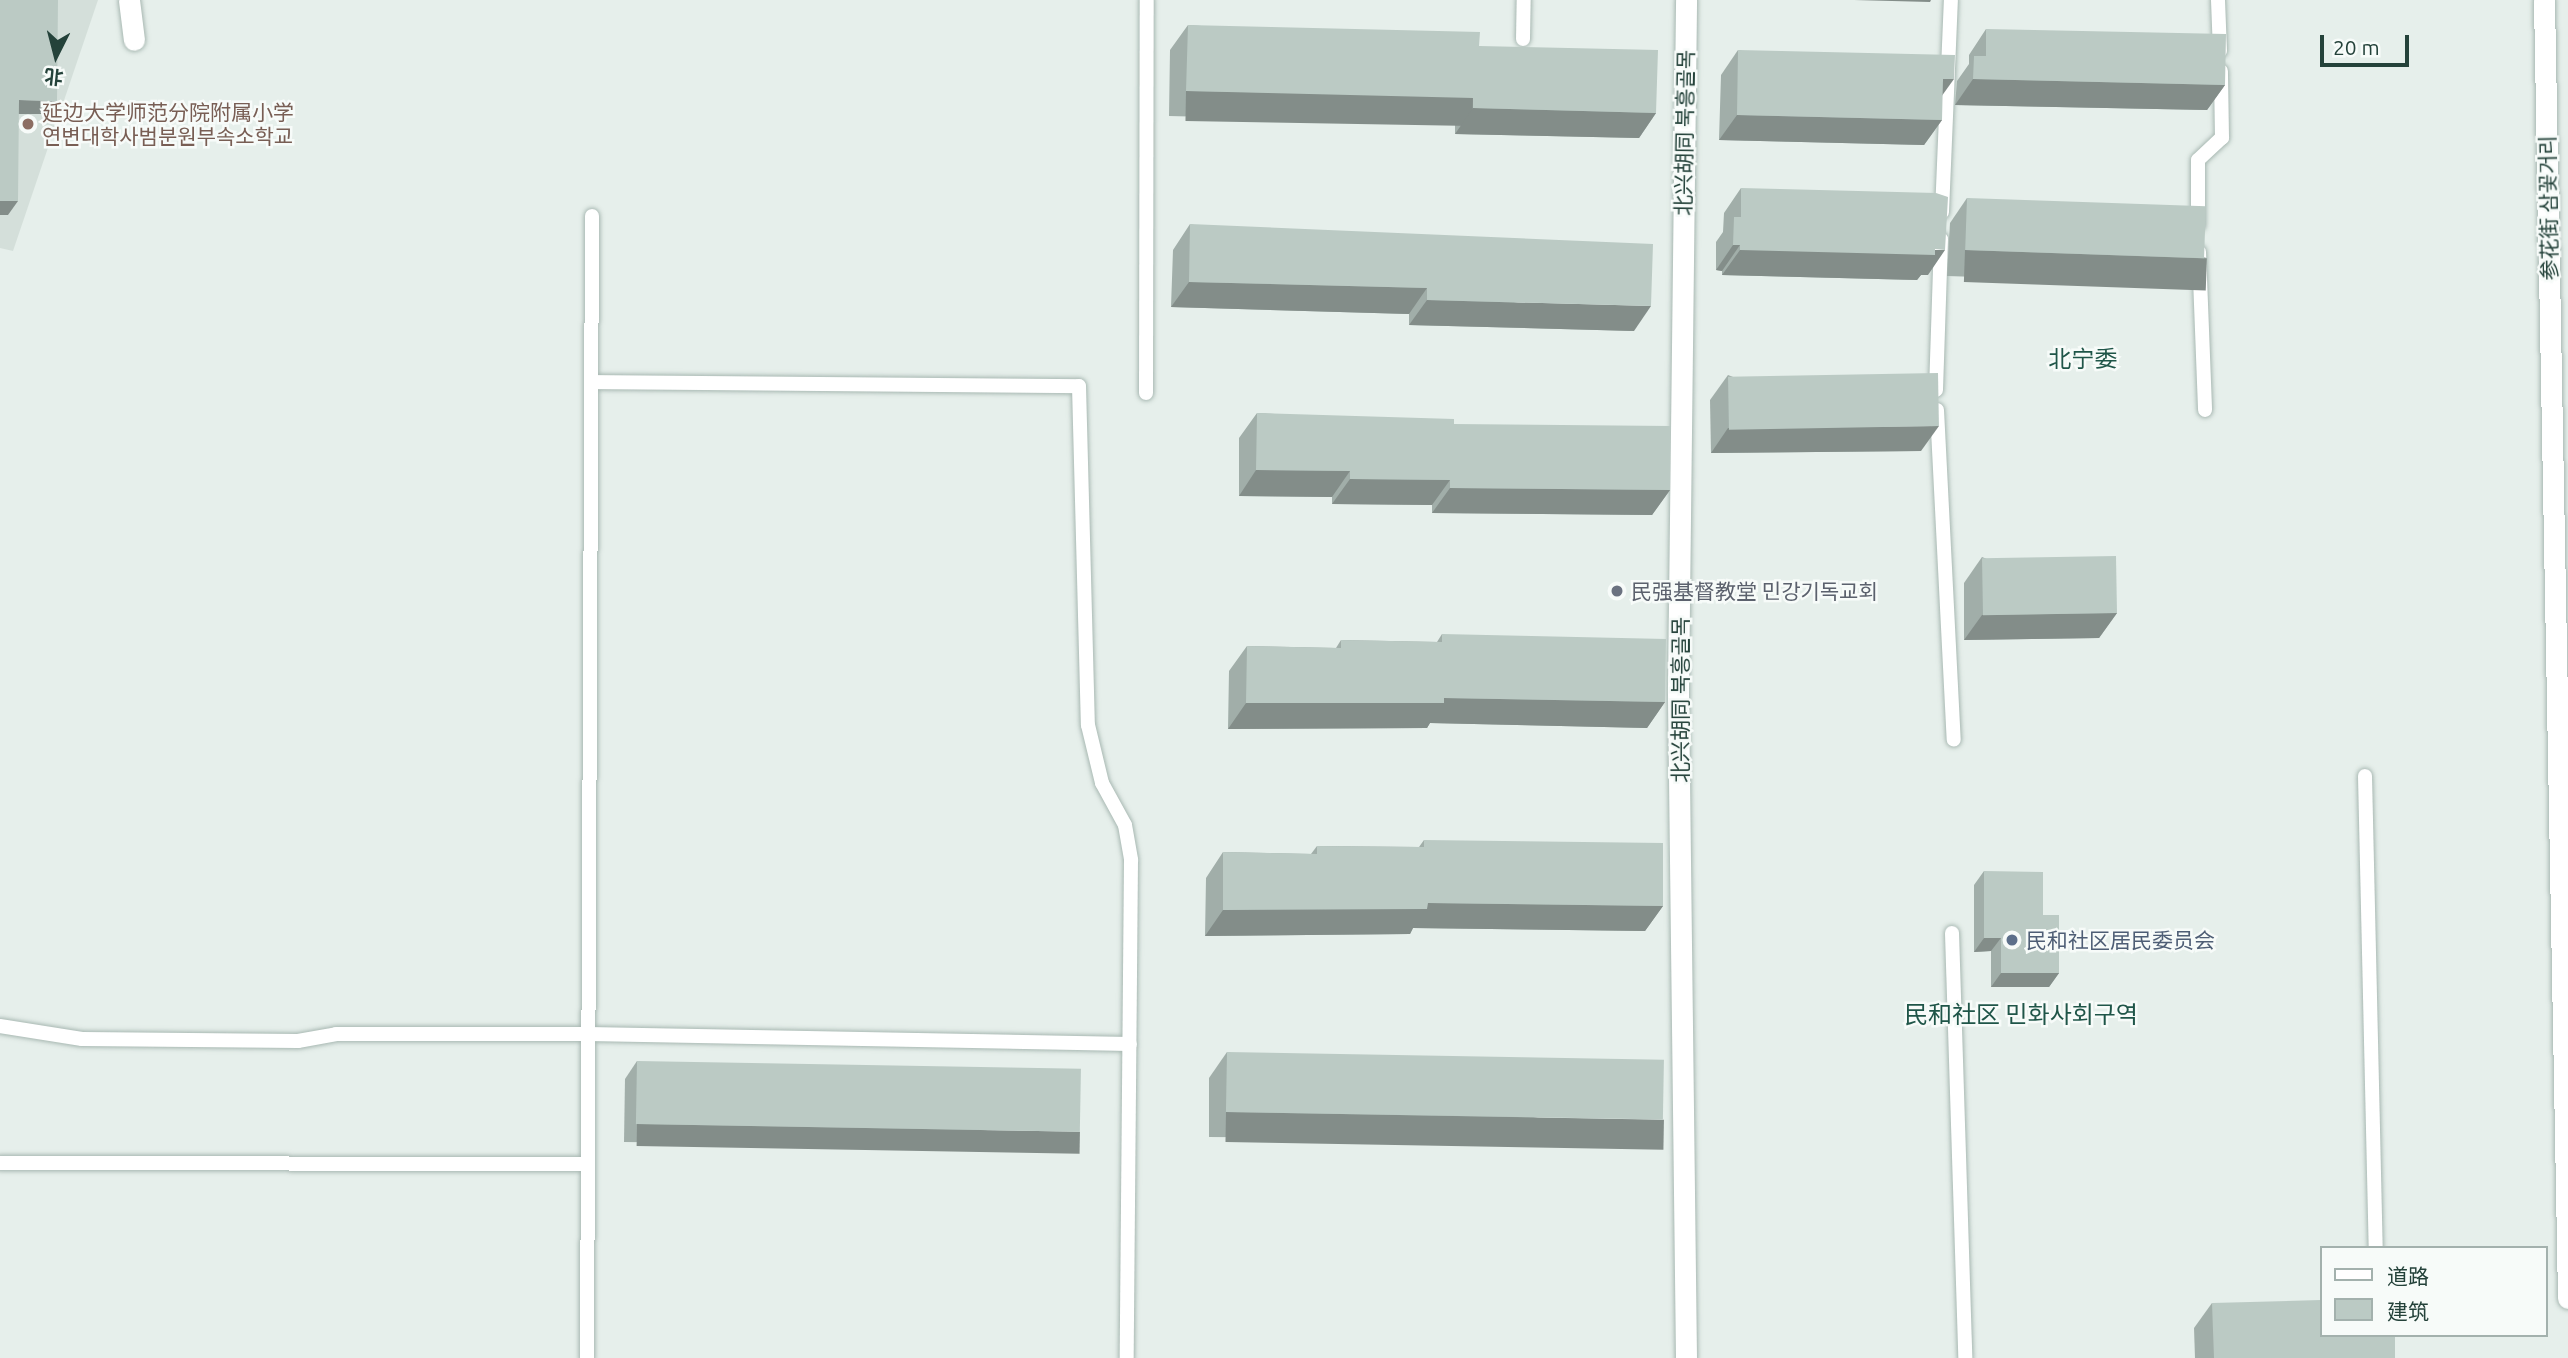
<!DOCTYPE html>
<html>
<head>
<meta charset="utf-8">
<style>
	body { margin:0 }
	#map { position:relative; width:2568px; height:1358px; overflow:hidden; background:#e6efeb; font-family:Ubuntu,"Noto Sans SC","Noto Sans KR",sans-serif }
	div>[style] { position:absolute }
	.built>* { inset:0; background:#d4dfda }
	.roads { filter:drop-shadow(0 0 2px #a8b8b2) drop-shadow(0 0 2px #a8b8b2) }
	.lane>* { height:14px; margin:-7px; padding:0 7px; transform-origin:7px; border-radius:7px; background:#fff }
	.street>* { height:21px; margin:-10.5px; padding:0 10.5px; transform-origin:10.5px; border-radius:10.5px; background:#fff }
	.secondary>* { height:21px; margin:-10.5px; padding:0 10.5px; transform-origin:10.5px; border-radius:10.5px; background:#fff }
	.wall>* { inset:0; background:#a1aea9 }
	.shaded-wall>* { inset:0; background:#838d89; transform-origin:0 0 }
	.building>* { inset:0; background:#bbcac4; transform-origin:0 0 }
	.dots>* { width:19px; height:19px; translate:-50% -50%; box-sizing:border-box; border:4px solid #f7fbf9; border-radius:50% }
	span { translate:-50% -50%; white-space:nowrap; text-align:center; line-height:1.15; -webkit-text-stroke:5px #f7fbf9; paint-order:stroke }
	.education-label { font-size:21px; color:#785e54 }
	.left { translate:0 -50%; text-align:left }
	.street-label { font-size:21px; color:#24423a }
	.worship-label { font-size:21px; color:#5b616d }
	.service-label { font-size:21px; color:#4e5e75 }
	.neighbourhood-label { font-size:23px; color:#1f5548 }
	.quarter-label { font-size:24px; color:#1f5548 }
	.legend { position:absolute; left:2320px; top:1246px; width:228px; height:91px; box-sizing:border-box; background:#f7fbf9; border:2px solid #a3b1ad; margin:0; padding:9px 12px; list-style:none; font-size:21px; color:#24423a }
	.legend li { display:flex; align-items:center; gap:14px; height:35px }
	.legend b { width:35px; border:2px solid #a3b1ad }
	.north { position:absolute; left:21px; top:21px; width:70px; height:70px; -webkit-text-stroke:5px #f7fbf9; paint-order:stroke; rotate:186deg; font-size:19px; font-weight:700; line-height:28px; text-align:center; color:#24423a }
	.north::after { content:''; display:block; margin:auto; width:24px; height:32px; background:#24423a; clip-path:polygon(50% 0,100% 100%,50% 72%,0 100%) }
	.scale { position:absolute; left:2320px; top:35px; width:89px; height:32px; box-sizing:border-box; border:4px solid #24423a; border-top:0; padding-left:9px; font-size:21px; line-height:24px; white-space:nowrap; color:#24423a; -webkit-text-stroke:5px #f7fbf9; paint-order:stroke }
</style>
</head>
<body>
<div id="map">
	<div class="built">
		<div style="clip-path:polygon(0 0,98px 0,13px 251px,0 248px)"></div>
	</div>
	<div class="roads">
		<div class="lane">
			<div style="left:2218px;top:0;width:51px;rotate:87.8deg"></div>
			<div style="left:1523px;top:39px;width:39px;rotate:-89deg"></div>
			<div style="left:1942px;top:212px;width:212px;rotate:-87.6deg"></div>
			<div style="left:2198px;top:225px;width:65px;rotate:-90deg"></div>
			<div style="left:2198px;top:160px;width:33px;rotate:-43deg"></div>
			<div style="left:2222px;top:138px;width:67px;rotate:-90.9deg"></div>
			<div style="left:2199px;top:252px;width:158px;rotate:87.8deg"></div>
			<div style="left:591px;top:382px;width:488px;rotate:0.5deg"></div>
			<div style="left:1079px;top:386px;width:339px;rotate:88.5deg"></div>
			<div style="left:1088px;top:725px;width:60px;rotate:76.4deg"></div>
			<div style="left:1102px;top:783px;width:48px;rotate:61.3deg"></div>
			<div style="left:1125px;top:825px;width:36px;rotate:80deg"></div>
			<div style="left:1131px;top:860px;width:498px;rotate:90.5deg"></div>
			<div style="left:1936px;top:390px;width:151px;rotate:-88.1deg"></div>
			<div style="left:1146px;top:393px;width:393px;rotate:-89.9deg"></div>
			<div style="left:1937px;top:410px;width:330px;rotate:87.1deg"></div>
			<div style="left:2365px;top:776px;width:472px;rotate:88.7deg"></div>
			<div style="left:1952px;top:933px;width:425px;rotate:88.2deg"></div>
			<div style="left:0;top:1026px;width:83px;rotate:9deg"></div>
			<div style="left:82px;top:1039px;width:216px;rotate:0.5deg"></div>
			<div style="left:298px;top:1041px;width:39px;rotate:-10deg"></div>
			<div style="left:336px;top:1034px;width:252px"></div>
			<div style="left:588px;top:1034px;width:542px;rotate:1.06deg"></div>
			<div style="left:0;top:1163px;width:587px;rotate:0.1deg"></div>
			<div style="left:587px;top:1358px;width:1142px;rotate:-89.75deg"></div>
		</div>
		<div class="street">
			<div style="left:129px;top:0;width:40px;rotate:82.9deg"></div>
			<div style="left:1686px;top:1358px;width:669px;rotate:-90.69deg"></div>
			<div style="left:1678px;top:689px;width:689px;rotate:-89.33deg"></div>
		</div>
		<div class="secondary">
			<div style="left:2544px;top:0;width:1298px;rotate:88.94deg"></div>
		</div>
	</div>
	<div class="wall">
		<div style="clip-path:polygon(1188px 25px,1479px 46px,1656px 113px,1639px 138px,1455px 134px,1455px 123px,1169px 116px,1170px 50px)"></div>
		<div style="clip-path:polygon(1986px 29px,2225px 85px,2207px 110px,1955px 105px,1957px 81px,1969px 64px,1969px 55px)"></div>
		<div style="clip-path:polygon(1738px 50px,1942px 95px,1942px 120px,1924px 145px,1719px 140px,1721px 75px)"></div>
		<div style="clip-path:polygon(1741px 188px,1928px 275px,1921px 275px,1917px 280px,1722px 275px,1722px 271px,1716px 270px,1716px 242px,1723px 232px,1724px 213px)"></div>
		<div style="clip-path:polygon(1967px 198px,2207px 258px,2190px 284px,1947px 276px,1950px 223px)"></div>
		<div style="clip-path:polygon(1190px 224px,1634px 331px,1409px 325px,1409px 314px,1171px 307px,1173px 250px)"></div>
		<div style="clip-path:polygon(1728px 375px,1921px 451px,1711px 453px,1710px 400px)"></div>
		<div style="clip-path:polygon(1257px 413px,1454px 424px,1670px 490px,1652px 515px,1432px 513px,1432px 505px,1332px 504px,1332px 497px,1239px 496px,1239px 438px)"></div>
		<div style="clip-path:polygon(1982px 557px,2117px 613px,2099px 638px,1964px 640px,1964px 583px)"></div>
		<div style="clip-path:polygon(1442px 634px,1665px 702px,1647px 728px,1430px 723px,1427px 728px,1228px 729px,1229px 671px,1247px 646px,1336px 648px,1341px 640px,1437px 642px)"></div>
		<div style="clip-path:polygon(1424px 840px,1663px 906px,1645px 931px,1413px 928px,1410px 934px,1205px 936px,1206px 878px,1223px 852px,1311px 854px,1317px 846px,1419px 847px)"></div>
		<div style="clip-path:polygon(1984px 871px,2043px 915px,2059px 973px,2049px 987px,1991px 987px,1991px 951px,1974px 952px,1974px 885px)"></div>
		<div style="clip-path:polygon(1227px 1052px,1646px 1141px,1209px 1137px,1209px 1078px)"></div>
		<div style="clip-path:polygon(637px 1061px,1068px 1147px,624px 1142px,625px 1079px)"></div>
		<div style="clip-path:polygon(2212px 1303px,2395px 1358px,2195px 1358px,2194px 1328px)"></div>
	</div>
	<div class="shaded-wall">
		<div style="clip-path:polygon(1854px 0,1931px 0,1930px 2px)"></div>
		<div style="clip-path:polygon(1943px 79px,1954px 79px,1936px 104px)"></div>
		<div style="clip-path:polygon(1973px 79px,2225px 85px,2207px 110px,1955px 105px)"></div>
		<div style="left:1186px;top:91px;width:287px;height:30px;rotate:1deg"></div>
		<div style="clip-path:polygon(19px 100px,57px 101px,47px 114px,9px 114px)"></div>
		<div style="clip-path:polygon(1473px 108px,1656px 113px,1639px 138px,1455px 134px)"></div>
		<div style="clip-path:polygon(1737px 115px,1942px 120px,1924px 145px,1719px 140px)"></div>
		<div style="clip-path:polygon(0 201px,18px 201px,8px 215px,0 215px)"></div>
		<div style="clip-path:polygon(1733px 245px,1740px 245px,1722px 271px,1716px 270px)"></div>
		<div style="clip-path:polygon(1740px 250px,1945px 250px,1928px 275px,1921px 275px,1917px 280px,1722px 275px)"></div>
		<div style="left:1965px;top:250px;width:242px;height:32px;rotate:2deg"></div>
		<div style="clip-path:polygon(1189px 282px,1427px 288px,1409px 314px,1171px 307px)"></div>
		<div style="clip-path:polygon(1427px 300px,1651px 306px,1634px 331px,1409px 325px)"></div>
		<div style="clip-path:polygon(1939px 426px,1921px 451px,1711px 453px,1728px 428px)"></div>
		<div style="clip-path:polygon(1256px 470px,1350px 471px,1332px 497px,1239px 496px)"></div>
		<div style="clip-path:polygon(1350px 479px,1450px 480px,1432px 505px,1332px 504px)"></div>
		<div style="clip-path:polygon(1450px 488px,1670px 490px,1652px 515px,1432px 513px)"></div>
		<div style="clip-path:polygon(2117px 613px,2099px 638px,1964px 640px,1982px 615px)"></div>
		<div style="clip-path:polygon(1444px 698px,1665px 702px,1647px 728px,1430px 723px,1427px 728px,1228px 729px,1246px 703px)"></div>
		<div style="clip-path:polygon(1428px 903px,1663px 906px,1645px 931px,1413px 928px,1410px 934px,1205px 936px,1223px 910px)"></div>
		<div style="clip-path:polygon(1984px 938px,2001px 938px,1991px 951px,1974px 952px)"></div>
		<div style="clip-path:polygon(2001px 973px,2059px 973px,2049px 987px,1991px 987px)"></div>
		<div style="left:1226px;top:1112px;width:438px;height:30px;rotate:1deg"></div>
		<div style="left:637px;top:1124px;width:443px;height:22px;rotate:1deg"></div>
	</div>
	<div class="building">
		<div style="clip-path:polygon(0 0,58px 0,57px 101px,19px 100px,18px 201px,0 201px)"></div>
		<div style="clip-path:polygon(1188px 25px,1480px 32px,1479px 46px,1658px 50px,1656px 113px,1473px 108px,1473px 98px,1186px 91px)"></div>
		<div style="clip-path:polygon(1986px 29px,2226px 34px,2225px 85px,1973px 79px,1974px 56px,1986px 56px)"></div>
		<div style="clip-path:polygon(1738px 50px,1955px 55px,1954px 79px,1943px 79px,1942px 120px,1737px 115px)"></div>
		<div style="clip-path:polygon(1741px 188px,1936px 193px,1948px 197px,1945px 250px,1935px 249px,1935px 255px,1740px 250px,1740px 245px,1733px 245px,1734px 217px,1741px 217px)"></div>
		<div style="left:1967px;top:198px;width:239px;height:52px;rotate:2deg"></div>
		<div style="clip-path:polygon(1190px 224px,1653px 244px,1651px 306px,1427px 300px,1427px 288px,1189px 282px)"></div>
		<div style="left:1938px;top:373px;width:53px;height:210px;rotate:89deg"></div>
		<div style="clip-path:polygon(1257px 413px,1454px 419px,1454px 424px,1670px 426px,1670px 490px,1450px 488px,1450px 480px,1350px 479px,1350px 471px,1256px 470px)"></div>
		<div style="left:2116px;top:556px;width:57px;height:134px;rotate:89deg"></div>
		<div style="clip-path:polygon(1442px 634px,1666px 639px,1665px 702px,1444px 698px,1444px 703px,1246px 703px,1247px 646px,1341px 648px,1341px 640px,1442px 642px)"></div>
		<div style="clip-path:polygon(1424px 840px,1663px 843px,1663px 906px,1428px 903px,1427px 909px,1223px 910px,1223px 852px,1317px 854px,1317px 846px,1424px 847px)"></div>
		<div style="clip-path:polygon(1984px 871px,2043px 872px,2043px 915px,2059px 915px,2059px 973px,2001px 973px,2001px 938px,1984px 938px)"></div>
		<div style="left:1227px;top:1052px;width:437px;height:60px;rotate:1deg"></div>
		<div style="left:637px;top:1061px;width:444px;height:63px;rotate:1deg"></div>
		<div style="clip-path:polygon(2321px 1300px,2321px 1335px,2395px 1335px,2395px 1358px,2214px 1358px,2212px 1303px)"></div>
	</div>
	<div class="dots">
		<div style="left:28px;top:124px;background:#8d6e63"></div>
		<div style="left:1617px;top:591px;background:#6b7280"></div>
		<div style="left:2012px;top:940px;background:#5c6f8a"></div>
	</div>
	<div class="education-label">
		<span class="left" style="left:42px;top:124px">延边大学师范分院附属小学<br>연변대학사범분원부속소학교</span>
	</div>
	<div class="street-label">
		<span style="left:1684px;top:133px;rotate:-89deg">北兴胡同 북흥골목</span>
		<span style="left:2548px;top:208px;rotate:-91deg">参花街 삼꽃거리</span>
		<span style="left:1680px;top:700px;rotate:-90deg">北兴胡同 북흥골목</span>
	</div>
	<div class="worship-label">
		<span class="left" style="left:1631px;top:591px">民强基督教堂 민강기독교회</span>
	</div>
	<div class="service-label">
		<span class="left" style="left:2026px;top:940px">民和社区居民委员会</span>
	</div>
	<div class="neighbourhood-label">
		<span style="left:2083px;top:359px">北宁委</span>
	</div>
	<div class="quarter-label">
		<span style="left:2021px;top:1015px">民和社区 민화사회구역</span>
	</div>
	<ul class="legend">
	<li><b style="height:9px;background:#fff"></b>道路</li>
	<li><b style="height:19px;background:#bbcac4"></b>建筑</li>
	</ul>
	<div class="north">北</div>
	<div class="scale">20 m</div>
</div>
</body>
</html>
